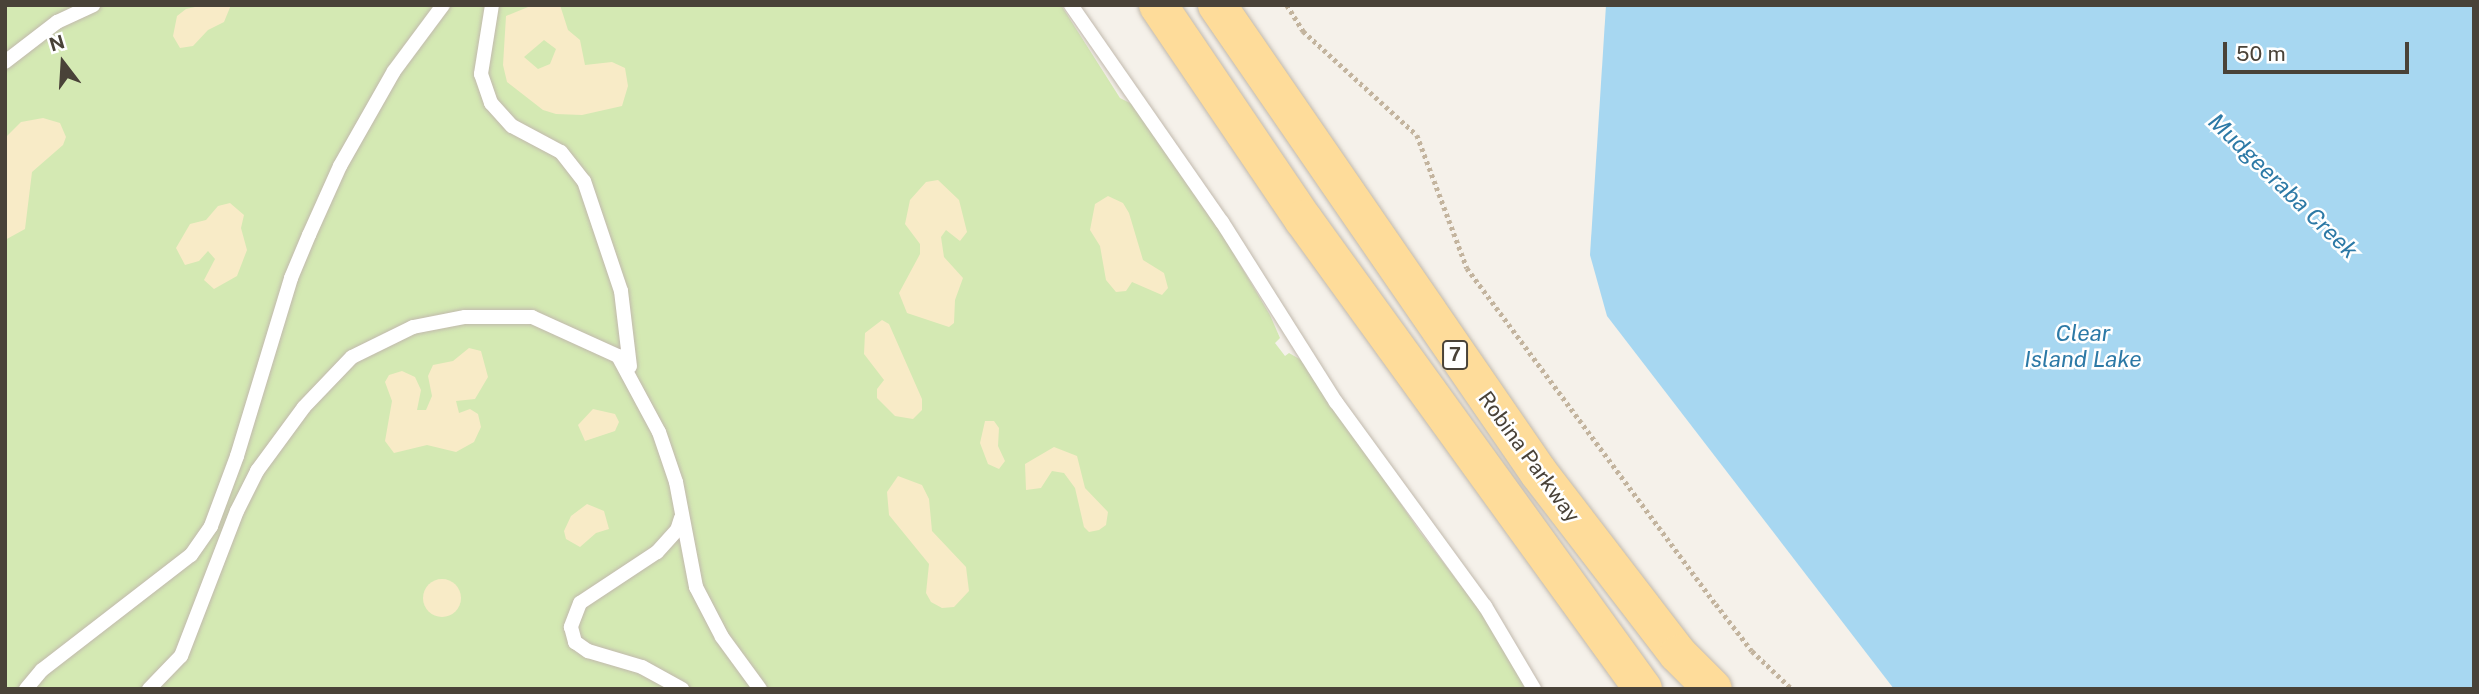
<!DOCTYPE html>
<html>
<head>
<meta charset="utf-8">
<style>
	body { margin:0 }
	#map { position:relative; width:2479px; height:694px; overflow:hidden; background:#f5f1ea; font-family:"Public Sans",sans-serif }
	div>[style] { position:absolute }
	.green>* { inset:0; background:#d4e9b3 }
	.sand>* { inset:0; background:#f8ebc7 }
	.round { border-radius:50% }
	.water>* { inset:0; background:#a7d7f1 }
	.path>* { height:4.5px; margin-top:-2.25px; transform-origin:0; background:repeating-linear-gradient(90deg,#c3b49e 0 3.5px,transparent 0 7px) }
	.roads { filter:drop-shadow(0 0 2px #c1b9ad) drop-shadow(0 0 2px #c1b9ad) }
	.service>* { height:14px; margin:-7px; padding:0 7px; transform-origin:7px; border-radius:7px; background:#fff }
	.primary>* { height:38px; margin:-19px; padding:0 19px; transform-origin:19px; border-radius:19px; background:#fedc9a }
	span { translate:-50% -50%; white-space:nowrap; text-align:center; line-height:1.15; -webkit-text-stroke:5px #fff; paint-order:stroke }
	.shield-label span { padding:2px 5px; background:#fff; border:2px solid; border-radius:5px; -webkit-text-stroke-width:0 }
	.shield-label { font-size:19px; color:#494238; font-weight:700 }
	.street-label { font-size:21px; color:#494238 }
	.water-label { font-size:23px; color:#2c79a6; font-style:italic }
	.frame { position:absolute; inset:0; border:7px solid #494238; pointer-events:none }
	.north { position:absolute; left:28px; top:28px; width:70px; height:70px; -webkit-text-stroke:5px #fff; paint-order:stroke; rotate:343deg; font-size:19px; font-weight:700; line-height:28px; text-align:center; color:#494238 }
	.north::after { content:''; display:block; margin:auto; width:24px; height:32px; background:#494238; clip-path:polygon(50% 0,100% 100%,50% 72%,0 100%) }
	.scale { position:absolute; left:2223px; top:42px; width:186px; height:32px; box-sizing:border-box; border:4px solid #494238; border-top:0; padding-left:9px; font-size:21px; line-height:24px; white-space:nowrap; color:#494238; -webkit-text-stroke:5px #fff; paint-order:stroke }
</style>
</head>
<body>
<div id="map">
	<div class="green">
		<div style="clip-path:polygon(5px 5px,1061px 5px,1120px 98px,1132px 104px,1225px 239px,1270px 315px,1280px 338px,1275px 343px,1285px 356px,1289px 353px,1303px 361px,1420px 532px,1540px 689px,5px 689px)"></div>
	</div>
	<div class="sand">
		<div style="clip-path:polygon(204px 5px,231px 5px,224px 22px,208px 30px,193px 46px,180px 48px,173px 36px,177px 16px,186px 9px)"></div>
		<div style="clip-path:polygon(evenodd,533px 5px,560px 5px,568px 30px,580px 40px,585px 65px,612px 62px,625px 68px,628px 86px,622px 106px,582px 115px,556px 114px,543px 110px,507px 82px,503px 65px,506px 16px,533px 5px,544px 40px,556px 49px,550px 64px,538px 69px,524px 57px,544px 40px)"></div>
		<div style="clip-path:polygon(43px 118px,60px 123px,66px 137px,63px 145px,32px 172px,25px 229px,5px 240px,5px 138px,21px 122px)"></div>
		<div style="clip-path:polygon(938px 180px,959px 200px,967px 232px,960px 241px,946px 230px,941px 237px,944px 257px,963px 278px,955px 300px,954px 323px,949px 327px,907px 313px,899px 293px,920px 254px,920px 244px,905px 224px,910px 200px,926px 182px)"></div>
		<div style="clip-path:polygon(1108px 196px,1123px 203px,1129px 213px,1143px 260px,1164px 273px,1168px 288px,1162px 295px,1132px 282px,1126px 291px,1116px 292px,1106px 280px,1100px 246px,1090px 230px,1095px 204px)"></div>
		<div style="clip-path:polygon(230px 203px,244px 215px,241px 228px,247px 250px,237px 276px,214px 289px,204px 280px,215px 259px,208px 251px,199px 261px,185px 265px,176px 248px,190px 224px,206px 220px,218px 206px)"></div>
		<div style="clip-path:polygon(882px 320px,889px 324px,922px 399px,922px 410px,913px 419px,895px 416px,877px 398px,877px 389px,884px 380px,864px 354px,865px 333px)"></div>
		<div style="clip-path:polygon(469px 348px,481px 351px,488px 377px,475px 399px,456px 401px,459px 413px,470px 409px,478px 414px,481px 427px,474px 442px,456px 452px,427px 445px,394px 453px,385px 441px,392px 401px,385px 382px,389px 375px,402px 371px,415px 377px,421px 390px,417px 410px,426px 410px,432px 396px,428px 376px,433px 365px,453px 361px)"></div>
		<div style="clip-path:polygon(593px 409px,615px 414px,619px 422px,615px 431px,585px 441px,578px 425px)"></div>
		<div style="clip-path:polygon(985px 421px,994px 421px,999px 428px,998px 446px,1005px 461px,999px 469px,988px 464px,980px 443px)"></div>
		<div style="clip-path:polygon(1054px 447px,1077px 456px,1085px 488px,1108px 512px,1106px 525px,1099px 530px,1089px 532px,1084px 527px,1075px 488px,1064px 473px,1052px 471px,1041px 488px,1026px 490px,1025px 464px)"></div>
		<div style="clip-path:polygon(898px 476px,922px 485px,929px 499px,932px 531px,966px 567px,969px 591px,954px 607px,942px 608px,931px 602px,926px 593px,929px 564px,889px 515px,887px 492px)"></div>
		<div style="clip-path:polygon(587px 504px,604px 511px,609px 529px,596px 533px,580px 547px,566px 539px,564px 531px,571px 516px)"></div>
		<div class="round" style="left:423px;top:579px;width:38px;height:38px"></div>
	</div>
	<div class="water">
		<div style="clip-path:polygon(1606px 5px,2474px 5px,2474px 689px,1894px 689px,1607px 316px,1590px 255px)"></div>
	</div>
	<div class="path">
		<div style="left:1287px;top:5px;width:31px;rotate:58deg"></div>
		<div style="left:1303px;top:31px;width:154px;rotate:42.4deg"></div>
		<div style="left:1417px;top:135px;width:142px;rotate:69.4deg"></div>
		<div style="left:1467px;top:268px;width:418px;rotate:53.5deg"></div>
		<div style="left:1716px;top:604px;width:59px;rotate:52.5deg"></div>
		<div style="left:1752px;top:651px;width:55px;rotate:43.5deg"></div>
	</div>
	<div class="roads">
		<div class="service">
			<div style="left:492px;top:5px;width:70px;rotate:99.1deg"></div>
			<div style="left:481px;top:74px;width:31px;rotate:71deg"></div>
			<div style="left:491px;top:103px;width:31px;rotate:48deg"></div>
			<div style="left:512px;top:126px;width:55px;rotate:28deg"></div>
			<div style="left:561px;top:152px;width:37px;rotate:52deg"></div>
			<div style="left:584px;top:181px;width:116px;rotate:71.4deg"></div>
			<div style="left:621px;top:291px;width:76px;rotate:83.2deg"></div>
			<div style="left:1071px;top:5px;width:264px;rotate:55.2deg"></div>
			<div style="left:1222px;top:222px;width:213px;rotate:57.7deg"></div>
			<div style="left:1336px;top:402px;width:253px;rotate:53.9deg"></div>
			<div style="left:1485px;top:606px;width:96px;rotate:59.4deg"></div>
			<div style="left:5px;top:62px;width:66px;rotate:-37.6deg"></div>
			<div style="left:57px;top:22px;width:40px;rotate:-25deg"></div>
			<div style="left:681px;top:518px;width:13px;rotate:108deg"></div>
			<div style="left:677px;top:530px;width:30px;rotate:132deg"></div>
			<div style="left:657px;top:552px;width:92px;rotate:146.5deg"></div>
			<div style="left:580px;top:603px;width:26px;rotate:111deg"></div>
			<div style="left:571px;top:627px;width:16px;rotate:75deg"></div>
			<div style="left:575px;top:642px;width:16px;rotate:35deg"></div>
			<div style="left:588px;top:651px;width:56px;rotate:16.5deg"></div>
			<div style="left:642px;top:667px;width:46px;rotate:28.8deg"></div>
			<div style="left:26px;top:689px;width:25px;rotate:-50deg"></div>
			<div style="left:42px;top:670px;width:188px;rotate:-37.7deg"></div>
			<div style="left:191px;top:555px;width:35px;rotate:-55deg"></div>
			<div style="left:211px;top:526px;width:75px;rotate:-69.6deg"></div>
			<div style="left:237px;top:456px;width:186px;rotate:-73.1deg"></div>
			<div style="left:291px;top:278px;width:47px;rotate:-67.3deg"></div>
			<div style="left:309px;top:235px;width:76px;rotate:-65.8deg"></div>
			<div style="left:340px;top:166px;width:109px;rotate:-60.4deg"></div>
			<div style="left:394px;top:71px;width:82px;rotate:-53.4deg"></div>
			<div style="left:149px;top:689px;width:46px;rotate:-45.9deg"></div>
			<div style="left:181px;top:656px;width:155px;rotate:-68.9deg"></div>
			<div style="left:237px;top:511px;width:45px;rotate:-63.4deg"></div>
			<div style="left:257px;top:471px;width:79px;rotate:-53.7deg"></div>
			<div style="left:304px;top:407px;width:69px;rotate:-46.2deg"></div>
			<div style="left:352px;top:357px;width:68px;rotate:-26.2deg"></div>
			<div style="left:413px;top:327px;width:53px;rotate:-10.9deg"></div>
			<div style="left:465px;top:317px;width:67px"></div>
			<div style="left:532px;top:317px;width:94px;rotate:24.4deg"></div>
			<div style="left:618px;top:356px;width:86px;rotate:61.7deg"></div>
			<div style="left:659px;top:432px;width:53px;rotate:71.2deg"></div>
			<div style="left:676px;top:482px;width:107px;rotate:79.2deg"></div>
			<div style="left:696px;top:587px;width:56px;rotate:62.5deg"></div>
			<div style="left:722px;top:637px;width:64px;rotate:53.8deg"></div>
		</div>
		<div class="primary">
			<div style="left:1158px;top:5px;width:258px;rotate:55.9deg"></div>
			<div style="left:1303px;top:219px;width:580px;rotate:54.12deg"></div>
			<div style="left:1217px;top:5px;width:568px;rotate:55.47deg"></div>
			<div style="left:1539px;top:473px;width:228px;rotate:52.5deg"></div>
			<div style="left:1678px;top:654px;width:49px;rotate:45deg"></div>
		</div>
	</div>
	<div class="shield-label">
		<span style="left:1455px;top:355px">7</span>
	</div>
	<div class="street-label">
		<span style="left:1529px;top:457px;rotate:54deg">Robina Parkway</span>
	</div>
	<div class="water-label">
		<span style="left:2283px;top:186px;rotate:44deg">Mudgeeraba Creek</span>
		<span style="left:2083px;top:346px">Clear<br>Island Lake</span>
	</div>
	<div class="frame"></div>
	<div class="north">N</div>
	<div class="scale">50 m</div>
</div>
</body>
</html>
